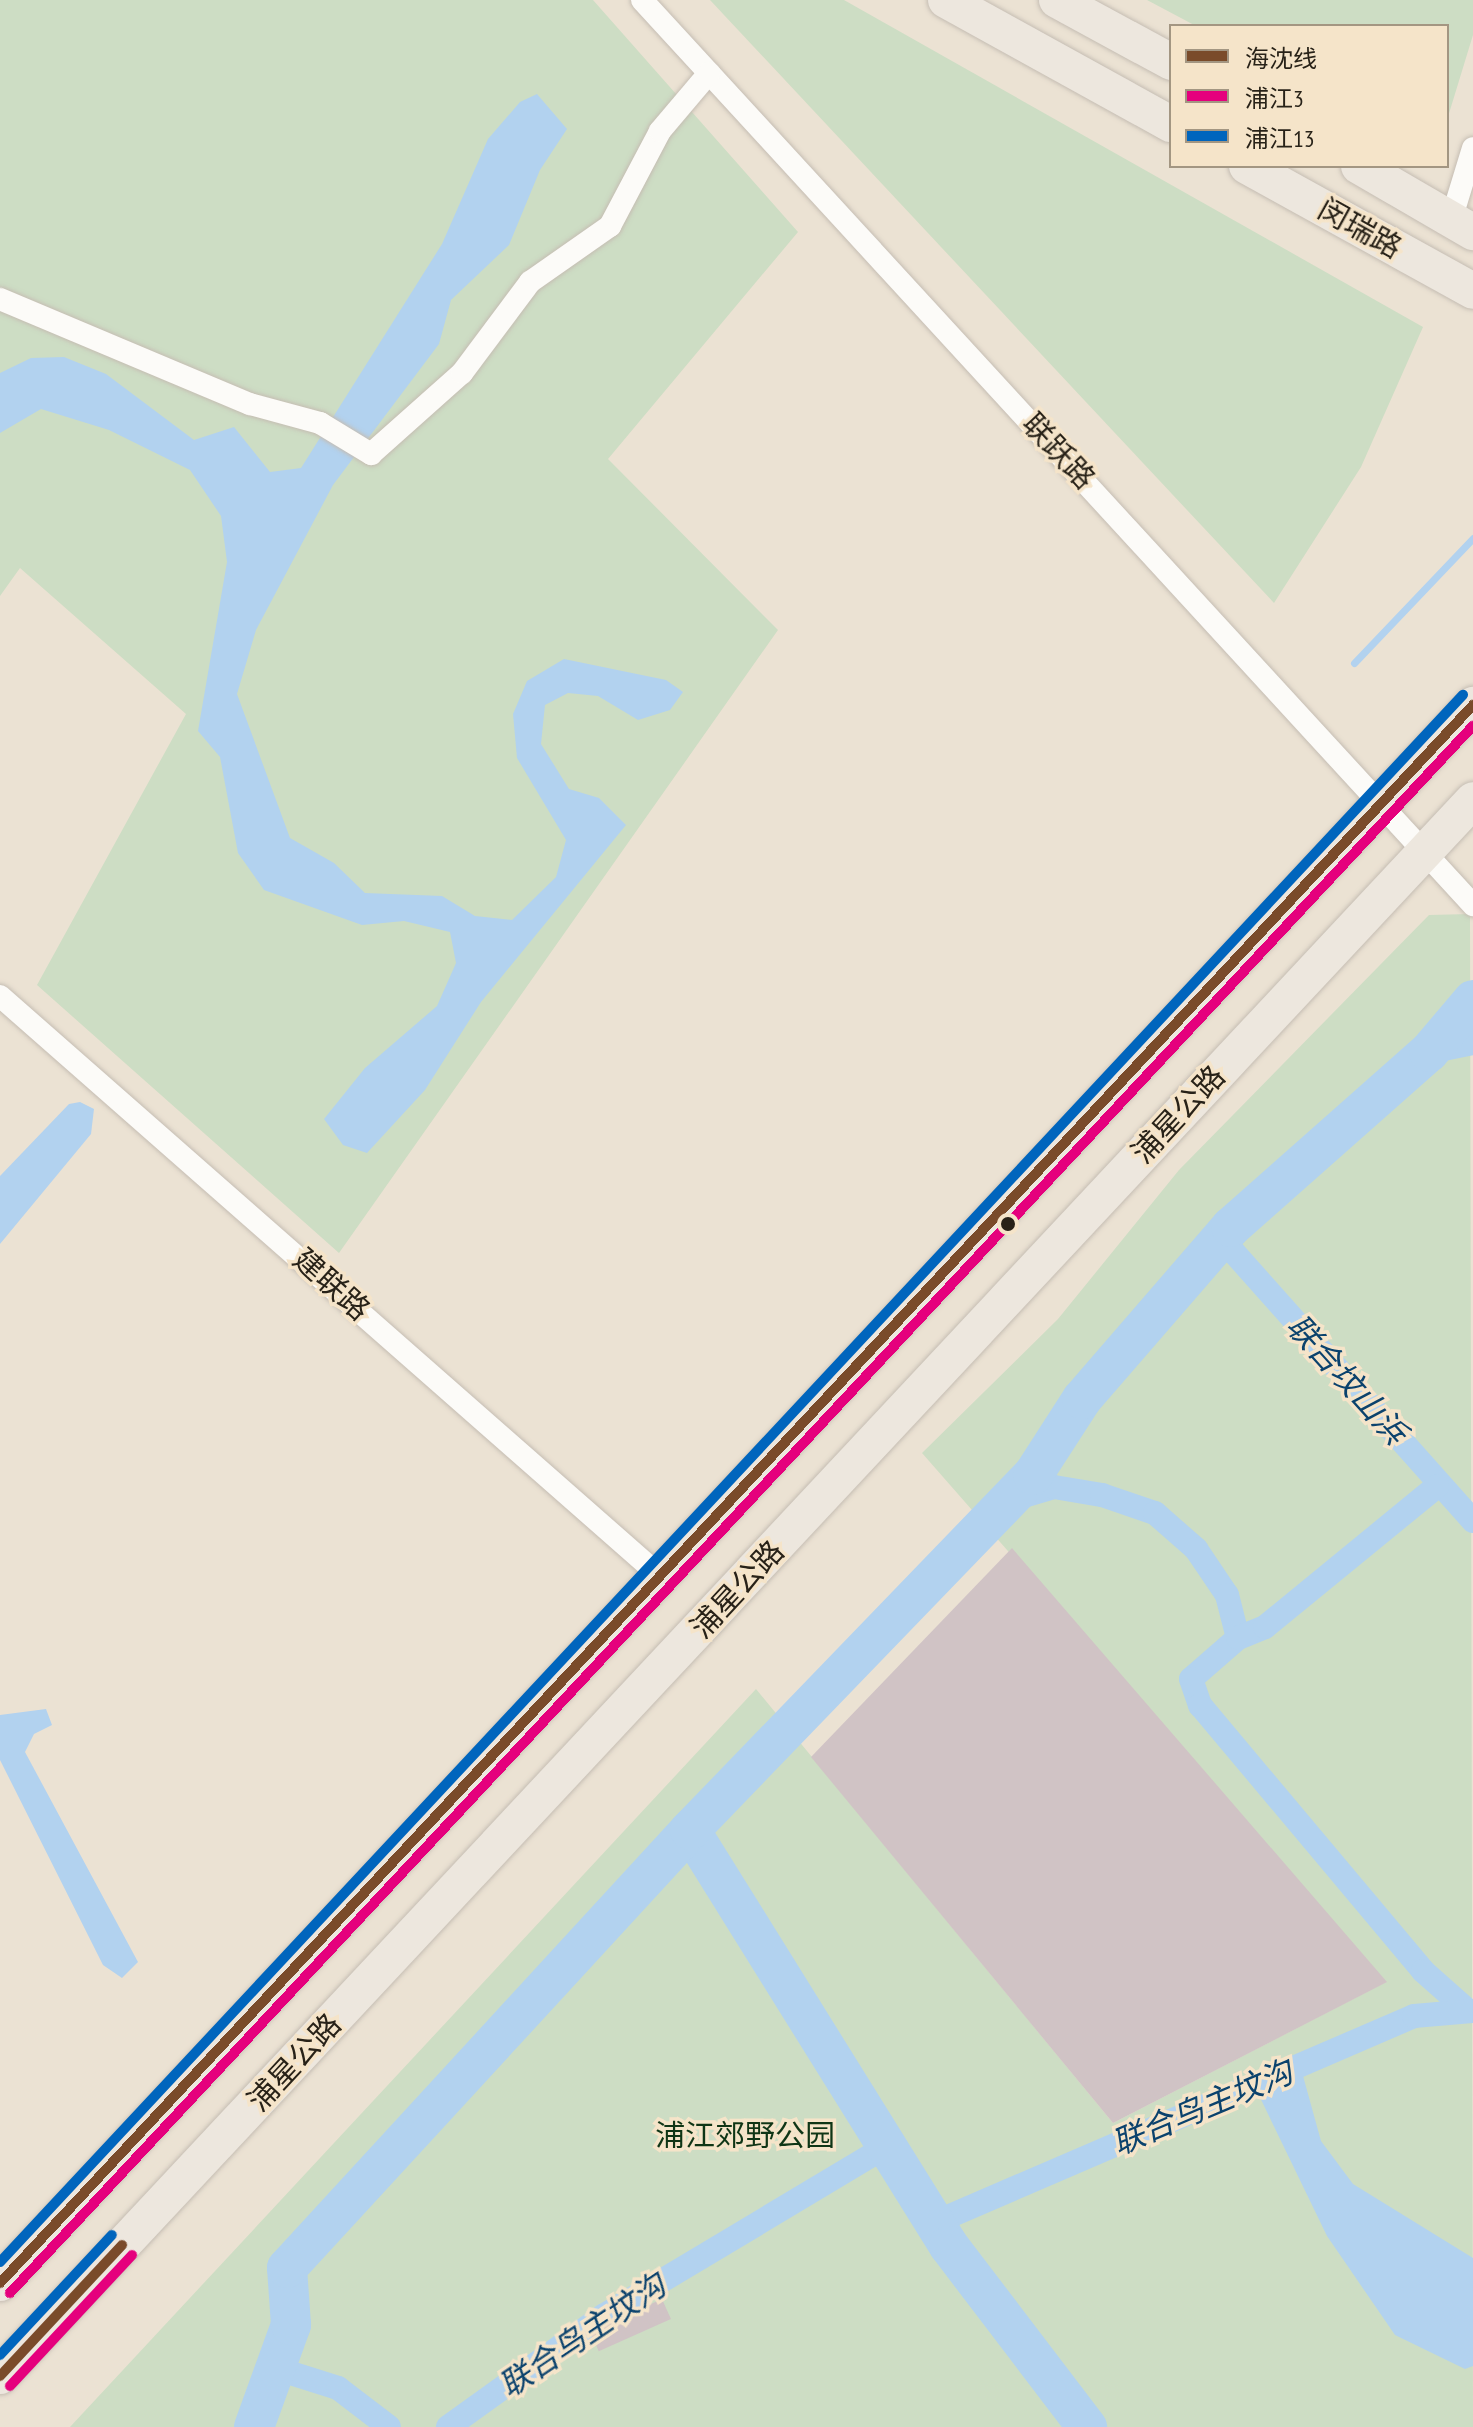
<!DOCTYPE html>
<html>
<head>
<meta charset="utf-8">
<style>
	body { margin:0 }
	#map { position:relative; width:1473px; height:2427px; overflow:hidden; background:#ebe2d3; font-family:"PT Sans Narrow","Noto Sans SC",sans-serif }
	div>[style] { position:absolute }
	.green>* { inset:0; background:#cdddc4 }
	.water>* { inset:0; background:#b2d2ef }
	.stream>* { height:7px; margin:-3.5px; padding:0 3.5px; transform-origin:3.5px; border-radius:3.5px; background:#b2d2ef }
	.canal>* { height:24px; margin:-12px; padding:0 12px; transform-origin:12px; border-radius:12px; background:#b2d2ef }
	.river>* { height:40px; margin:-20px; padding:0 20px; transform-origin:20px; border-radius:20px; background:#b2d2ef }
	.building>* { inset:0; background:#d0c3c5; transform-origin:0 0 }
	.roads { filter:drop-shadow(0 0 2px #c5bdb3) drop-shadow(0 0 2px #c5bdb3) }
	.minor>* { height:22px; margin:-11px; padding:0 11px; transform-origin:11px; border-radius:11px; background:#fcfbf8 }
	.primary>* { height:36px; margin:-18px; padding:0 18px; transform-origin:18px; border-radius:18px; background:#ede7de }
	.bus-1>* { height:10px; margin:-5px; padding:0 5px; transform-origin:5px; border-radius:5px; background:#7a4b2a }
	.bus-2>* { height:10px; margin:-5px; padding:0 5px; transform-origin:5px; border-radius:5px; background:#e5007d }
	.bus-3>* { height:10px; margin:-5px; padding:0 5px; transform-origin:5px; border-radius:5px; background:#0065bd }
	.dots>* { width:22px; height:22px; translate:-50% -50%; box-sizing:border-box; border:4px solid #f5e4c9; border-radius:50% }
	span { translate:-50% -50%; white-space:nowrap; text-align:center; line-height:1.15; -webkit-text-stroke:7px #f5e4c9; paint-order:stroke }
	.street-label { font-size:30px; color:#282218 }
	.park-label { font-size:30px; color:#0f3516 }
	.water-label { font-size:32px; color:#0b426d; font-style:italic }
	.legend { position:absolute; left:1169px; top:24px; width:280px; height:144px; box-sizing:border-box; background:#f5e4c9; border:2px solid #a39682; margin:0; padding:10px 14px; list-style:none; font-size:24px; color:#282218 }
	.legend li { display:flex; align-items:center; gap:16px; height:40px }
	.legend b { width:40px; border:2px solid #a39682 }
</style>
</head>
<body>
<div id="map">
	<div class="green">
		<div style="clip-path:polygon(0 0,593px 0,798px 232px,608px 459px,778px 630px,339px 1253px,37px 985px,186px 714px,20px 568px,0 596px)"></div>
		<div style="clip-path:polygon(710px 0,844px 0,1423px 327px,1361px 467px,1274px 603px)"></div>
		<div style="clip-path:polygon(1147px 0,1473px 0,1473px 35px,1447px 120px,1447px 26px,1196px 26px)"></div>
		<div style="clip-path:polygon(1470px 914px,1473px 2427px,70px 2427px,756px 1689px,1113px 2123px,1386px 1982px,922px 1453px,1058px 1319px,1179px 1170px,1429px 915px)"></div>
	</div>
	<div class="water">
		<div style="clip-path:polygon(537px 94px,567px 129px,540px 170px,509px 245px,451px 300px,439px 344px,333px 485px,256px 630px,237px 694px,290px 838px,334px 863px,365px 893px,442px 896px,475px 916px,512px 920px,556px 877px,566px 840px,517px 758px,513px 714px,527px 681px,564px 659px,666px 680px,683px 692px,670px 710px,638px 720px,598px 696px,568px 693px,545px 705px,541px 744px,569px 789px,599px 798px,626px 825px,481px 1002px,425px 1090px,367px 1153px,343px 1145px,324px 1119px,365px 1068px,437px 1006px,456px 963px,450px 932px,404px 921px,362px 925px,264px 890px,238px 853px,220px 757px,198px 731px,227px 562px,221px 516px,190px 470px,109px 430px,41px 409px,0 433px,0 373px,31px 358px,64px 357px,106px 374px,194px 440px,234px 427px,270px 472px,301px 468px,442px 244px,488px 139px,520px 102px)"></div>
		<div style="clip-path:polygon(80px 1102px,94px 1109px,91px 1134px,0 1244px,0 1176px,69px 1104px)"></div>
		<div style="clip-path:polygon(46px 1709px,52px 1725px,34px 1734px,25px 1752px,138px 1962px,122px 1978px,103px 1965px,0 1760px,0 1715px)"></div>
		<div style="clip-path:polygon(1300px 2065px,1321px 2141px,1353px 2184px,1473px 2258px,1473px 2366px,1465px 2369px,1395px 2335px,1327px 2236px,1253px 2083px)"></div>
	</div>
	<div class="stream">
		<div style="left:1354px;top:663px;width:173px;rotate:-46.4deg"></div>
	</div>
	<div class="canal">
		<div style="left:1429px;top:1052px;width:45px;rotate:-11.6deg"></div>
		<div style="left:1221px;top:1238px;width:379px;rotate:48.3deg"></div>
		<div style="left:1007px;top:1501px;width:49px;rotate:-16.6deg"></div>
		<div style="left:1054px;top:1487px;width:49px;rotate:9.5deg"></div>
		<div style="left:1102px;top:1495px;width:56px;rotate:18.8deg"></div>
		<div style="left:1155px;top:1513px;width:55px;rotate:41.3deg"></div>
		<div style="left:1196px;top:1549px;width:55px;rotate:56deg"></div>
		<div style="left:1227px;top:1595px;width:44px;rotate:75.7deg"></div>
		<div style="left:1238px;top:1638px;width:62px;rotate:138.9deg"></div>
		<div style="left:1191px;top:1679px;width:28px;rotate:71deg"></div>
		<div style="left:1200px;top:1705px;width:347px;rotate:50deg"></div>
		<div style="left:1423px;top:1971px;width:57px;rotate:41.5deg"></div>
		<div style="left:1238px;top:1638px;width:29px;rotate:-22deg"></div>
		<div style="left:1265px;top:1627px;width:222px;rotate:-39.3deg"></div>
		<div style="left:936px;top:2222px;width:520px;rotate:-23.31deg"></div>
		<div style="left:1414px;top:2016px;width:59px;rotate:-4.8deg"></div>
		<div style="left:278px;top:2369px;width:63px;rotate:17.6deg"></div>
		<div style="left:338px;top:2388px;width:64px;rotate:37.4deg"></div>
		<div style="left:448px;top:2427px;width:191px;rotate:-35.6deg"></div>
		<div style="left:603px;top:2316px;width:327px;rotate:-30.9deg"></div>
	</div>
	<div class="river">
		<div style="left:690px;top:1830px;width:490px;rotate:58.1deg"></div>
		<div style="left:949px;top:2246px;width:228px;rotate:52.7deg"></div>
		<div style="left:254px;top:2427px;width:109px;rotate:-70.1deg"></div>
		<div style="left:291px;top:2325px;width:57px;rotate:-94deg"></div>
		<div style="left:287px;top:2268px;width:595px;rotate:-47.38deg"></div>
		<div style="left:690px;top:1830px;width:494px;rotate:-46deg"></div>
		<div style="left:1033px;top:1475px;width:90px;rotate:-57.2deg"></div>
		<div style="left:1082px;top:1399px;width:228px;rotate:-49.1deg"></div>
		<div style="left:1231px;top:1227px;width:264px;rotate:-41.5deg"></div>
		<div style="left:1429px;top:1052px;width:68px;rotate:-49.8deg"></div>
	</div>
	<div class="building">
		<div style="clip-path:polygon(1012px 1548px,1387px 1982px,1113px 2123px,811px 1757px)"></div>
		<div style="left:662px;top:2299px;width:22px;height:79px;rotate:66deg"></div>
	</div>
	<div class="roads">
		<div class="minor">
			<div style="left:642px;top:0;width:1229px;rotate:47.44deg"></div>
			<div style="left:1451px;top:220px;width:75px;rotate:-73deg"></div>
			<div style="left:0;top:299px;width:271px;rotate:22.8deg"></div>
			<div style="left:250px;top:404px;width:73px;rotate:15.2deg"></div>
			<div style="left:320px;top:423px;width:60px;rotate:31.3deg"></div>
			<div style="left:371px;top:454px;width:122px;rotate:-41.7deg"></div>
			<div style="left:462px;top:373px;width:114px;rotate:-53.2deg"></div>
			<div style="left:530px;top:282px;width:98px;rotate:-35deg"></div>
			<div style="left:610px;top:226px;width:107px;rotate:-62.2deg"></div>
			<div style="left:660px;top:131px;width:76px;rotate:-49.8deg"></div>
			<div style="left:0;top:996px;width:879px;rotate:41.31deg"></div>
		</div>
		<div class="primary">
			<div style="left:946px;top:0;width:257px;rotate:28.9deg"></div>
			<div style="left:1057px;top:0;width:130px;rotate:28.5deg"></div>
			<div style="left:1247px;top:166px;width:258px;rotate:28.9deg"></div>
			<div style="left:1359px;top:166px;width:132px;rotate:30.1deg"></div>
			<div style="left:0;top:2283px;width:2159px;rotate:-46.97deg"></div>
			<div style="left:0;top:2376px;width:2157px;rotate:-46.93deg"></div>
		</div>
	</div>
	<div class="bus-1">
		<div style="left:0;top:2283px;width:2159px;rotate:-46.97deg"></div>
		<div style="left:0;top:2376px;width:179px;rotate:-47deg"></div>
	</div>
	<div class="bus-2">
		<div style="left:10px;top:2293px;width:2144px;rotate:-46.97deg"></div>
		<div style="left:10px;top:2386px;width:179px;rotate:-47deg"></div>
	</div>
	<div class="bus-3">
		<div style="left:0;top:2262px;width:2144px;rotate:-46.97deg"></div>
		<div style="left:0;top:2355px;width:164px;rotate:-47deg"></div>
	</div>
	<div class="dots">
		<div style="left:1008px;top:1224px;background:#282218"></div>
	</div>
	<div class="street-label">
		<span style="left:1360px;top:228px;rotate:29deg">闵瑞路</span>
		<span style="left:1059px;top:451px;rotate:47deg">联跃路</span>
		<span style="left:1178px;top:1114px;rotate:-47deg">浦星公路</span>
		<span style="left:332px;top:1284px;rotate:42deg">建联路</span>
		<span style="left:737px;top:1589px;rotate:-47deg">浦星公路</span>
		<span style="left:294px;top:2062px;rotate:-47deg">浦星公路</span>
	</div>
	<div class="park-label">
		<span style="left:745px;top:2135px">浦江郊野公园</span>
	</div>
	<div class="water-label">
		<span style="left:1347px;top:1379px;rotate:48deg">联合坟山浜</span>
		<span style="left:1202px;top:2107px;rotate:-23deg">联合鸟主坟沟</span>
		<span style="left:582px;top:2335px;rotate:-34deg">联合鸟主坟沟</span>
	</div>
	<ul class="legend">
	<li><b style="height:10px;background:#7a4b2a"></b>海沈线</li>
	<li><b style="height:10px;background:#e5007d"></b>浦江3</li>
	<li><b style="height:10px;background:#0065bd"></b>浦江13</li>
	</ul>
</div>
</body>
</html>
